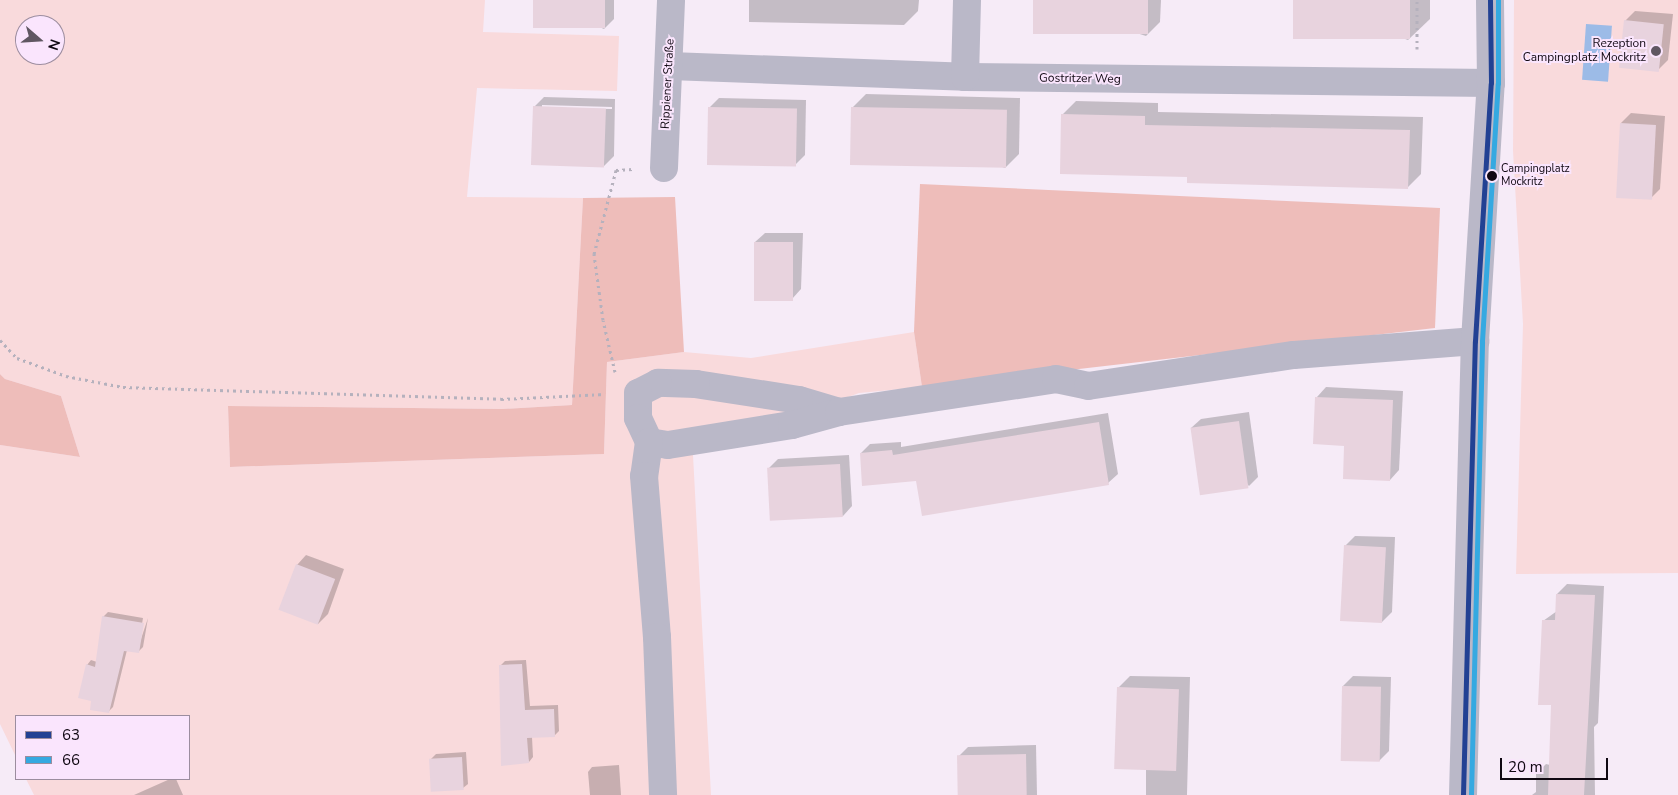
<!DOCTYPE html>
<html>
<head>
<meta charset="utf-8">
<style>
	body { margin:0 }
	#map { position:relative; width:1678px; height:795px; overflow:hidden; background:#f6ebf7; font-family:"Nunito Sans",sans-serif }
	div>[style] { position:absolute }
	.green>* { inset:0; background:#f9dadc }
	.forest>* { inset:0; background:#eebdba }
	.water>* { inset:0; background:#9cbbe7; transform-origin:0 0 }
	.shadow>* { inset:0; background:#0003 }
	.building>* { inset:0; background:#e8d3de; transform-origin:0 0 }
	.path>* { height:3px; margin-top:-1.5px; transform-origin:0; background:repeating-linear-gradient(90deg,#b5b1bd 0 2.5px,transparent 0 6.5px) }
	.minor>* { height:28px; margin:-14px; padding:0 14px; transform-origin:14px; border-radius:14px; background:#bab8c8 }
	.bus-1>* { height:5px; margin:-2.5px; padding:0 2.5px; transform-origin:2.5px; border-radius:2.5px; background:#224193 }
	.bus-2>* { height:5px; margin:-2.5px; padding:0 2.5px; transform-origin:2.5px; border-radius:2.5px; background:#35a9e1 }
	.dots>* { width:14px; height:14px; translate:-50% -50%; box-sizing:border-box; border:2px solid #fae5fd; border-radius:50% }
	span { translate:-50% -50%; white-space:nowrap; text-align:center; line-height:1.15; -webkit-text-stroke:4px #fae5fd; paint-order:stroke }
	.bus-label { font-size:11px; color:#100812 }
	.left { translate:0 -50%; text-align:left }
	.poi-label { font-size:12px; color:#100812 }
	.right { translate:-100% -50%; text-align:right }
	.street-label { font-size:12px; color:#100812 }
	.legend { position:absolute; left:15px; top:715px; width:175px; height:65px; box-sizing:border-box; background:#fae5fd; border:1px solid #9c8d9f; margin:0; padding:6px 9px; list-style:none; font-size:15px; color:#100812 }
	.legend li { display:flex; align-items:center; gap:10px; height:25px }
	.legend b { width:25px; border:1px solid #9c8d9f }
	.north { position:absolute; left:15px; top:15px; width:50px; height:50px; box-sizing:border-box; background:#fae5fd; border:1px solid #9c8d9f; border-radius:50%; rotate:109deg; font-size:14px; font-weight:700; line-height:20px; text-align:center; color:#100812 }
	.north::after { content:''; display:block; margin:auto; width:18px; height:22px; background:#605762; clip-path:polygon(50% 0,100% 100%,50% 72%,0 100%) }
	.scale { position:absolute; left:1500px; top:758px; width:108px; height:22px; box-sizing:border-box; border:2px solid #100812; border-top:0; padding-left:6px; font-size:15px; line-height:18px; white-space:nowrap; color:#100812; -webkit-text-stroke:4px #fae5fd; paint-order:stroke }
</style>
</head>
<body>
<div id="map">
	<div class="green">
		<div style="clip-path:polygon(evenodd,0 0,485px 0,483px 32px,619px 36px,617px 91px,477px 88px,467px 197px,583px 198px,572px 405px,502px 409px,228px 406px,230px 467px,604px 454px,607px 362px,684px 352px,751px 358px,914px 332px,922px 387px,859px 393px,693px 455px,711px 795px,34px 795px,26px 779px,189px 779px,189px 716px,16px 716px,16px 757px,0 724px,0 445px,80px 457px,61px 396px,5px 379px,0 374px,0 0,25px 25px,55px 25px,55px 55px,25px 55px,25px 25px)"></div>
		<div style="clip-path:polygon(1514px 0,1678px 0,1678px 573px,1516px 574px,1523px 324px,1513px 151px)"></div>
	</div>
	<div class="forest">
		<div style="clip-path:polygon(920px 184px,1440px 208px,1435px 328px,922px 387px,914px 332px)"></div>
		<div style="clip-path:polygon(675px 197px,684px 352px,607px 362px,604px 454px,230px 467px,228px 406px,502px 409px,572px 405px,583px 198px)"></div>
		<div style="clip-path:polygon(0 374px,5px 379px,61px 396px,80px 457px,0 445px)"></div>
	</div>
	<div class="water">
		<div style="left:1586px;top:24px;width:26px;height:56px;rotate:4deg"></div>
	</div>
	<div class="shadow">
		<div style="clip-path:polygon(534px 0,614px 0,614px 19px,604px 29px)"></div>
		<div style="clip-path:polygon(749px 0,919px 0,918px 11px,904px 25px,749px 22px)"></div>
		<div style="clip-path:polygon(1034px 0,1161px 0,1160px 22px,1146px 36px)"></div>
		<div style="clip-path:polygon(1294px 0,1430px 0,1430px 19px,1408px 40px)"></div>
		<div style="clip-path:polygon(1635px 11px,1673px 14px,1668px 60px,1658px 70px,1625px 21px)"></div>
		<div style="clip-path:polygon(866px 94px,1020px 98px,1019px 154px,1005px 168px,852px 108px)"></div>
		<div style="clip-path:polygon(evenodd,544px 97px,615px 99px,614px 156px,604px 166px,534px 107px,544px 97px,542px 105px,612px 107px,612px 109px,542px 108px,542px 105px)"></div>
		<div style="clip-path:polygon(719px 98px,806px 100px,805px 155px,795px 165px,709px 108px)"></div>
		<div style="clip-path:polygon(1076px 101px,1158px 103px,1158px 112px,1423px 117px,1421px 174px,1407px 188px,1188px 176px,1062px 115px)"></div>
		<div style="clip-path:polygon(1631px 113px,1665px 116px,1660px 189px,1650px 199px,1621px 123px)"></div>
		<div style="clip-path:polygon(765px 233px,803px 233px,801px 289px,792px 299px,755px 242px)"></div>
		<div style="clip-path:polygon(1326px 387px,1403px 391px,1399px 470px,1390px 480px,1345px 444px,1317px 397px)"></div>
		<div style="clip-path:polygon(1249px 412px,1258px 477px,1249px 486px,1191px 428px,1201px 419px)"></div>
		<div style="clip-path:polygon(1108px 413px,1118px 474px,1108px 483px,918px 480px,861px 453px,870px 444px,901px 442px,901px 447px)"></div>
		<div style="clip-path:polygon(849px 455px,852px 506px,843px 516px,768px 469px,778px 459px)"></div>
		<div style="clip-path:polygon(1355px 536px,1395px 537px,1392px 612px,1382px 622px,1345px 546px)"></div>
		<div style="clip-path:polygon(306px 555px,344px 569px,328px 614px,318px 624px,297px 565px)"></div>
		<div style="clip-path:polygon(1567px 584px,1604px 586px,1598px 723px,1594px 727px,1595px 795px,1532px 795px,1536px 792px,1536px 774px,1546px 764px,1550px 765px,1552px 704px,1543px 621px,1557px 611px,1557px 594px)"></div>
		<div style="clip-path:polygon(108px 612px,143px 618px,138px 648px,148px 618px,143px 647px,139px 651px,127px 650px,113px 707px,108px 712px,92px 700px,87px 665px,91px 660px,97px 662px,103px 617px)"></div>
		<div style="clip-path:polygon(526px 660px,530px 706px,558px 705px,559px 731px,554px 736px,532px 737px,533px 757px,529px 762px,500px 666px,505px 661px)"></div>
		<div style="clip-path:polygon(1130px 676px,1190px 677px,1187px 795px,1146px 795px,1146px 768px,1118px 688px)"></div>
		<div style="clip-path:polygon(1353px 676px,1391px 677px,1389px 751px,1379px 761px,1343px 686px)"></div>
		<div style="clip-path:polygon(1036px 745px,1037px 795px,958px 795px,958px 757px,968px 747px)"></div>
		<div style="clip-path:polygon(466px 752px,468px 784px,463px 788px,431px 759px,436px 754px)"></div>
		<div style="clip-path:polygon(619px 765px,621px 795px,590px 795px,588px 772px,592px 767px)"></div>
		<div style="clip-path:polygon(170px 779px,176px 779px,183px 795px,134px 795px)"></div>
	</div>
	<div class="building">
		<div style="left:533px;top:0;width:72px;height:28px"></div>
		<div style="left:1033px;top:0;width:115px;height:34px"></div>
		<div style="left:1293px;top:0;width:117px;height:39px"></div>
		<div style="left:1624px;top:20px;width:40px;height:48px;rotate:6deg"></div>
		<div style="left:533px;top:106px;width:73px;height:59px;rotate:2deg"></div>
		<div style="left:708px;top:107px;width:89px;height:58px;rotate:1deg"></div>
		<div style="left:851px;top:107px;width:156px;height:58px;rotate:1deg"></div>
		<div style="clip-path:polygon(1061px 114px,1145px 116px,1145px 125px,1410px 130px,1408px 189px,1187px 183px,1187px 177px,1060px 174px)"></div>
		<div style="left:1620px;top:123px;width:36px;height:75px;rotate:3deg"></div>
		<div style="left:754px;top:242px;width:39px;height:59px"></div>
		<div style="clip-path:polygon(1315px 397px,1393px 400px,1390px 481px,1343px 479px,1344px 446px,1313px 444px)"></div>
		<div style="left:1239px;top:421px;width:68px;height:49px;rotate:82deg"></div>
		<div style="clip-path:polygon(1099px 422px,1109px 485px,922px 516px,916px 481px,862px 486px,860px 453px,892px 450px,893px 455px)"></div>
		<div style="left:840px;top:464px;width:53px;height:73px;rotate:87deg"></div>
		<div style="left:1344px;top:545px;width:42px;height:76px;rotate:3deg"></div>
		<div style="left:296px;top:564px;width:42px;height:49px;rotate:21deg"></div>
		<div style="clip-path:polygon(1556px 594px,1595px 595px,1584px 795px,1548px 795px,1551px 705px,1538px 705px,1542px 620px,1555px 620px)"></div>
		<div style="clip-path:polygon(102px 616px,144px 623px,139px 653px,124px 651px,109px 713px,90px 710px,91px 701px,78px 698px,86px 664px,95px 667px)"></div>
		<div style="clip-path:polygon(522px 664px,525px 710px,554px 709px,555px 737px,527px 738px,529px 763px,501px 766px,499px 665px)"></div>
		<div style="left:1342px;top:686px;width:39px;height:75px;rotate:1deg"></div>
		<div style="left:1117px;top:687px;width:62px;height:82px;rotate:2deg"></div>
		<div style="left:1026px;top:754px;width:41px;height:69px;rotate:89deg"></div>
		<div style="left:462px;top:757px;width:33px;height:33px;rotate:87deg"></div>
	</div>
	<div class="path">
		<div style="left:1417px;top:49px;width:49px;rotate:-90deg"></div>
		<div style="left:0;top:340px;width:25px;rotate:47deg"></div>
		<div style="left:17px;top:358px;width:52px;rotate:20.2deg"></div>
		<div style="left:66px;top:376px;width:58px;rotate:10.9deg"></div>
		<div style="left:123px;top:387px;width:378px;rotate:1.8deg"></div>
		<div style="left:501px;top:399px;width:104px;rotate:-2.8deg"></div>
		<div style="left:615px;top:372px;width:53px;rotate:-103deg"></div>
		<div style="left:603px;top:320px;width:67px;rotate:-97.8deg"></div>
		<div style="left:594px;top:254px;width:87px;rotate:-75.3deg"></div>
		<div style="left:616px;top:170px;width:17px;rotate:-3deg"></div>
	</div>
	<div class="minor">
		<div style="left:670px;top:66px;width:295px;rotate:2.1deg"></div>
		<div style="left:965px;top:77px;width:526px;rotate:0.65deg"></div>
		<div style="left:965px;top:77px;width:77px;rotate:-88.5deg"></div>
		<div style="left:664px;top:168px;width:168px;rotate:-87.6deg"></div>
		<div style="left:839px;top:412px;width:42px;rotate:-163.3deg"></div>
		<div style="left:799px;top:400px;width:104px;rotate:-171.2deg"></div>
		<div style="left:696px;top:384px;width:38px;rotate:-178deg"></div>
		<div style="left:658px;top:383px;width:22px;rotate:153deg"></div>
		<div style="left:638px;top:393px;width:25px;rotate:90deg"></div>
		<div style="left:638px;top:418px;width:26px;rotate:65deg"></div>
		<div style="left:649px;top:442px;width:19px;rotate:9deg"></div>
		<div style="left:668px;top:445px;width:126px;rotate:-9.2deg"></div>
		<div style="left:792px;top:425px;width:49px;rotate:-15.5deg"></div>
		<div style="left:839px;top:412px;width:219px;rotate:-8.6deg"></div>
		<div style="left:1056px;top:379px;width:33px;rotate:12deg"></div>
		<div style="left:1088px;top:386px;width:208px;rotate:-8.6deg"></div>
		<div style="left:1294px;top:355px;width:182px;rotate:-4.4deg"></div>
		<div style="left:649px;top:442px;width:34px;rotate:98deg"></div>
		<div style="left:644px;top:476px;width:162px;rotate:85.4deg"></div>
		<div style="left:657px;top:637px;width:158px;rotate:87.8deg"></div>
		<div style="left:1463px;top:795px;width:454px;rotate:-88.5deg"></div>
		<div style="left:1475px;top:341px;width:258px;rotate:-86.5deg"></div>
		<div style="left:1491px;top:83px;width:83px;rotate:-90.7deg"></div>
	</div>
	<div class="bus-1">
		<div style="left:1463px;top:795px;width:454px;rotate:-88.5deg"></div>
		<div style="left:1475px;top:341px;width:258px;rotate:-86.5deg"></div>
		<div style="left:1491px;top:83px;width:83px;rotate:-90.7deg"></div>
	</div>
	<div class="bus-2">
		<div style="left:1471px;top:795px;width:454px;rotate:-88.6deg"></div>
		<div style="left:1482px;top:341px;width:258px;rotate:-86.5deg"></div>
		<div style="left:1498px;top:83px;width:83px;rotate:-90deg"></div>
	</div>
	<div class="dots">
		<div style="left:1656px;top:51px;background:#605762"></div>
		<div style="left:1492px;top:176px;background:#100812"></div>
	</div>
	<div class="bus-label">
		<span class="left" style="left:1501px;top:176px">Campingplatz<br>Mockritz</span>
	</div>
	<div class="poi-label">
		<span class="right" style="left:1646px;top:51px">Rezeption<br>Campingplatz Mockritz</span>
	</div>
	<div class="street-label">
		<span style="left:1080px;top:79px;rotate:1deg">Gostritzer Weg</span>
		<span style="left:668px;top:84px;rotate:-87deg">Rippiener Straße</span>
	</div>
	<ul class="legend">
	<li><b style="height:6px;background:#224193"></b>63</li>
	<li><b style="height:6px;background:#35a9e1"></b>66</li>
	</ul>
	<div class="north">N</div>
	<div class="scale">20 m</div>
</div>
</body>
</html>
